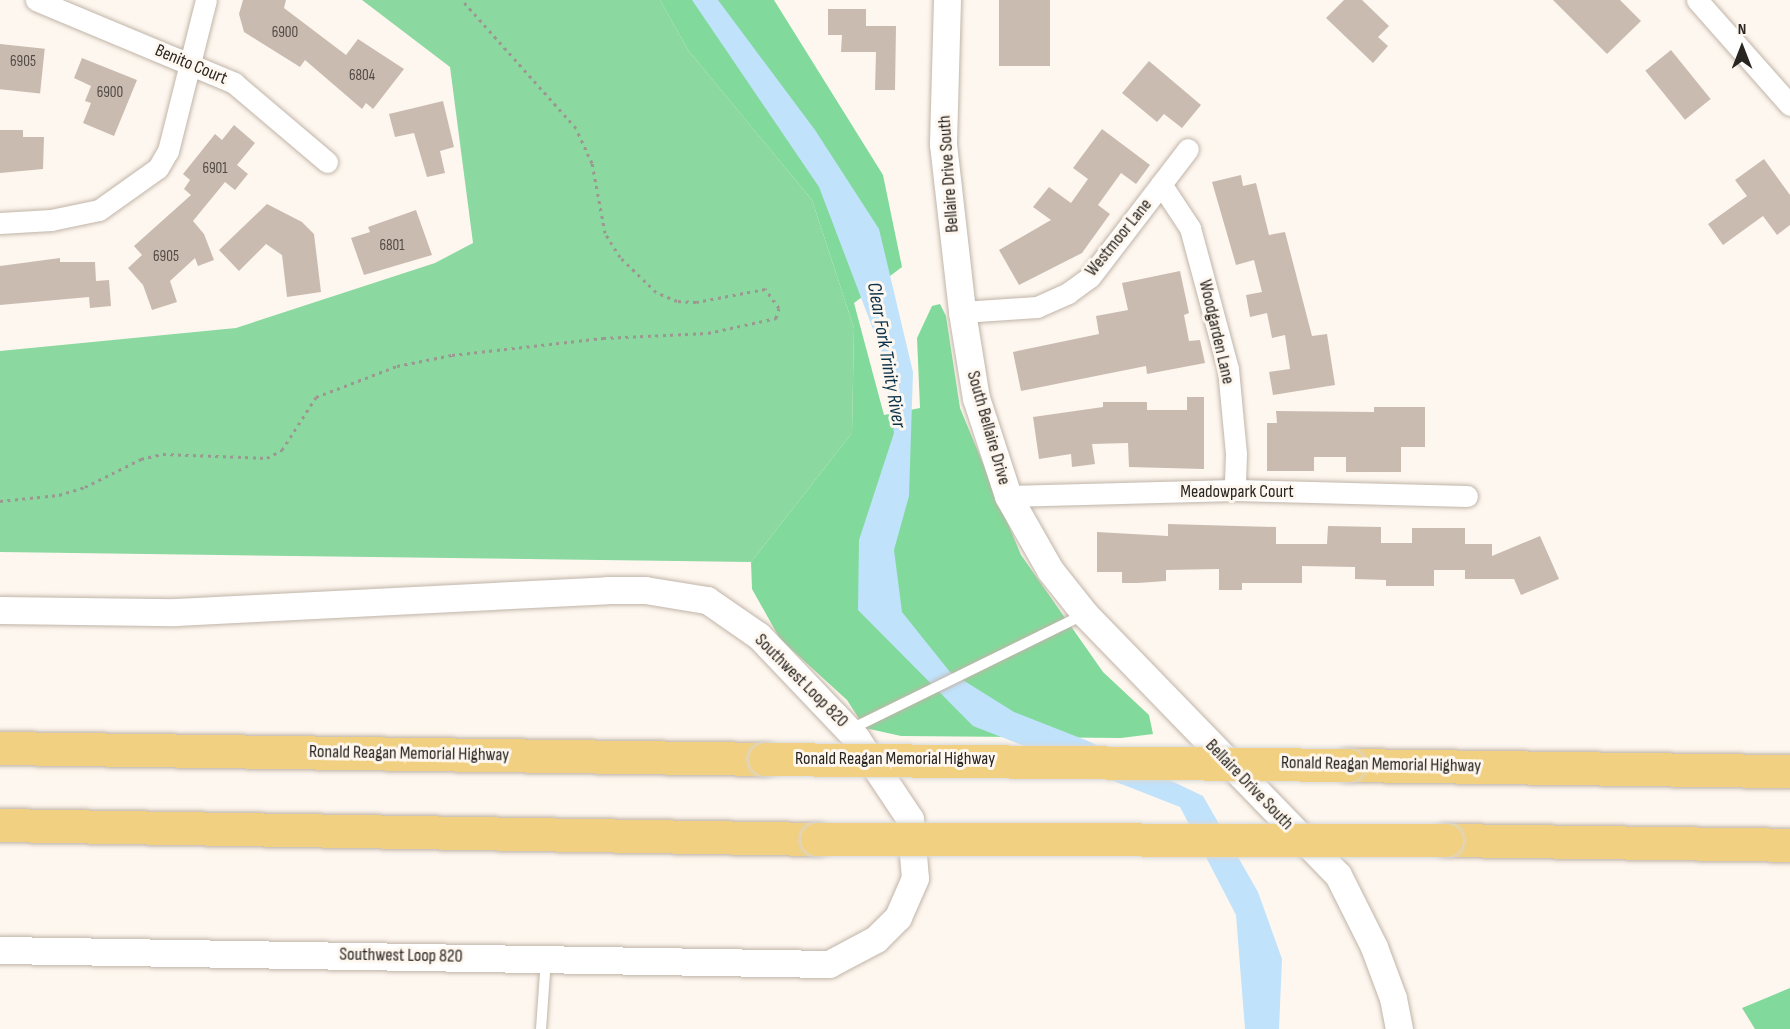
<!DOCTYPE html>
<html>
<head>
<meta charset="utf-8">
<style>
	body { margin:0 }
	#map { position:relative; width:1790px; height:1029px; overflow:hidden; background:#fef7ef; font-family:"Sofia Sans Condensed",sans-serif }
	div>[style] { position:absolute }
	.green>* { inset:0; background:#8bd8a0 }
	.forest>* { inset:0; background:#81da9b }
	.water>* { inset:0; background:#c0e2fb }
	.building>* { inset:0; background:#cabbb1; transform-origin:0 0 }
	.path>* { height:3px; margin-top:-1.5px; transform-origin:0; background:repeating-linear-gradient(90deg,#9c9790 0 3px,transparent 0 7.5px) }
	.roads { filter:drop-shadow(0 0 2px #c0b4a8) drop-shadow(0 0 2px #c0b4a8) }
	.service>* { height:10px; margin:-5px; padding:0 5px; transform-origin:5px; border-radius:5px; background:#fff }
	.minor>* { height:21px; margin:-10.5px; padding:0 10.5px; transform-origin:10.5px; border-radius:10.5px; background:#fff }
	.tertiary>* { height:27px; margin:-13.5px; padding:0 13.5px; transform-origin:13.5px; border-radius:13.5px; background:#fff }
	.motorway>* { height:33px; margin:-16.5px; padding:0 16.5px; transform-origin:16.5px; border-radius:16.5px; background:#f1d081 }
	.bridges { filter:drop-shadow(0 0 2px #d8d8d7) drop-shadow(0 0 2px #d8d8d7) }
	.motorway-bridge>* { height:33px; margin:-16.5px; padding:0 16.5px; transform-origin:16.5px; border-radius:16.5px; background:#f1d081 }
	span { translate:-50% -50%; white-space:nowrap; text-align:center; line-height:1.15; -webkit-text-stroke:6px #fef7ef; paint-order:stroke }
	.number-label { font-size:15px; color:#514a44 }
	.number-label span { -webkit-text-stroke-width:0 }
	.street-label { font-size:18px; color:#292520 }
	.water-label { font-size:20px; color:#09324a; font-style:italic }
	.north { position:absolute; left:1712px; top:18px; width:60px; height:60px; -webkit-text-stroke:4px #fef7ef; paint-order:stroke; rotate:0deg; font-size:16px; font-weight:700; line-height:24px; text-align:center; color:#292520 }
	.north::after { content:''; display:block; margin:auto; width:21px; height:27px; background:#292520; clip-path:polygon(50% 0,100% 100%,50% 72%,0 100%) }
</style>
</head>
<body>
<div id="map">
	<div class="green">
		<div style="clip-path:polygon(362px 0,660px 0,688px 50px,812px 200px,854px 328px,852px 433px,751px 562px,0 552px,0 351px,236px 328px,435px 263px,473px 243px,450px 67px)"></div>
	</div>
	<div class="forest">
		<div style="clip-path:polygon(660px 0,774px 0,883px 175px,902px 267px,854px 303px,884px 415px,920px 408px,917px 338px,932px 306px,940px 304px,946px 316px,960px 408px,1021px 555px,1103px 672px,1149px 715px,1153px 734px,1121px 738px,901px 736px,865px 728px,847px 700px,780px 639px,752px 589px,751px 562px,852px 433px,854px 328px,812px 200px,688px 50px)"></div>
		<div style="clip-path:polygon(1790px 988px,1790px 1029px,1755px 1029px,1742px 1008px)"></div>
	</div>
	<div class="water">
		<div style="clip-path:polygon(692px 0,718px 0,815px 130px,879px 229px,913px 372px,909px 496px,894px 550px,902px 612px,950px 672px,1014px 712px,1088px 741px,1203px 796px,1258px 892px,1282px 959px,1279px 1029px,1245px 1029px,1236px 915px,1180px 807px,973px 726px,858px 610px,859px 540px,894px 433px,884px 358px,819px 187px)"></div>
	</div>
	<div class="building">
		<div style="clip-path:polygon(243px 0,286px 0,284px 8px,346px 55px,358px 39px,404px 69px,373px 109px,366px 103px,362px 109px,305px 60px,300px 67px,244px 32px,239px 14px)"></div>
		<div style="left:999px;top:0;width:51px;height:66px"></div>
		<div style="clip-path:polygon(1344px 0,1362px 0,1389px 26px,1378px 37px,1388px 46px,1373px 63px,1326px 18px)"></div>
		<div style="clip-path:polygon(1553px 0,1620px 0,1641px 21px,1607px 54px)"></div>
		<div style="clip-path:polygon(828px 9px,866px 9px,866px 26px,896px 26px,895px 90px,875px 90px,876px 52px,841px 52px,842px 35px,828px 35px)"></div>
		<div style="left:0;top:44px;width:45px;height:45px;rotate:6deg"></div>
		<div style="left:1671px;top:50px;width:63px;height:33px;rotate:51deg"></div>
		<div style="clip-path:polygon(82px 58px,137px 80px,114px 136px,83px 123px,91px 103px,85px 101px,91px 86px,74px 78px)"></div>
		<div style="clip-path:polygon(1149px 61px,1201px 105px,1182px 128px,1164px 114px,1157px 122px,1122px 93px)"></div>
		<div style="clip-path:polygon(443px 101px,454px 147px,440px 151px,445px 173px,427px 177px,414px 133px,395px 137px,389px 114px)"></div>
		<div style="clip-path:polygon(234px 125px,255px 143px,237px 165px,248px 174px,235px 190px,225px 182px,193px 221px,204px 234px,214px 260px,198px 266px,195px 258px,170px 281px,177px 302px,152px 310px,143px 285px,128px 268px,142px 255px,134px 246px,191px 195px,184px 189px,190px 180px,183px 174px,215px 134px,222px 140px)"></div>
		<div style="clip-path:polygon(1102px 129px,1150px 165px,1136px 184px,1121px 173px,1098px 205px,1110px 214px,1082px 253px,1019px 285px,999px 250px,1051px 220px,1033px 207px,1049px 187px,1071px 203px,1088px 179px,1073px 168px)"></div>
		<div style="clip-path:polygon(0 130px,23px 130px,23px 137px,44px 137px,43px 169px,0 173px)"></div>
		<div style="clip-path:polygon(1764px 159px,1790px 195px,1790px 225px,1777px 235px,1763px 216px,1723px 245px,1708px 224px,1747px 196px,1735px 180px)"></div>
		<div style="clip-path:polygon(1241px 175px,1243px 186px,1256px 183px,1269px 235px,1285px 232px,1312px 336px,1327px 334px,1335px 385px,1273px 395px,1269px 372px,1290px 369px,1285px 335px,1272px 338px,1267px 313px,1250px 317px,1246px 295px,1262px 292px,1254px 260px,1236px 265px,1212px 182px)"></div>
		<div style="clip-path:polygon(267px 204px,302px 222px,314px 234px,321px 292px,287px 297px,282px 255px,266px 244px,239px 271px,219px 250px)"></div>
		<div style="clip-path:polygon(416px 210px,432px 255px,364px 275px,351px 238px,370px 232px,368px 227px)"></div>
		<div style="clip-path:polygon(60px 258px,60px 262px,95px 262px,96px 281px,109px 280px,111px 306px,90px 308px,89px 297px,0 305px,0 266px)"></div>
		<div style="clip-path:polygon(1180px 271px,1189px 313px,1184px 315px,1189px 341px,1200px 340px,1205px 363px,1147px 374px,1146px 366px,1021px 391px,1013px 352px,1099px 334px,1096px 316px,1128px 310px,1122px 283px)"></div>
		<div style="clip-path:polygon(1187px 397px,1204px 397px,1204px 469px,1129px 467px,1128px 443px,1092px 444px,1095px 464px,1072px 467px,1071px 454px,1039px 459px,1033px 417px,1103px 407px,1103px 402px,1147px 402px,1147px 410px,1187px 410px)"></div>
		<div style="clip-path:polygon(1374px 407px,1425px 407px,1425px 447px,1401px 447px,1401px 472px,1346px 472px,1346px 457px,1314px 457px,1314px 471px,1267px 471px,1267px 423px,1277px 423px,1276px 411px,1374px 412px)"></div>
		<div style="clip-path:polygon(1168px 524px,1276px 527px,1276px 544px,1327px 544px,1328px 526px,1381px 527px,1381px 543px,1412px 543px,1412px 528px,1465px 528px,1465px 544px,1492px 544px,1492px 556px,1540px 536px,1559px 579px,1521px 595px,1514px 579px,1465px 579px,1465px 570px,1434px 570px,1434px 586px,1386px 586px,1386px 580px,1355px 579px,1355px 567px,1302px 566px,1302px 583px,1242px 583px,1242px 590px,1219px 590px,1219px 569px,1166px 570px,1166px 581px,1138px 583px,1122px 583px,1122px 572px,1097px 572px,1097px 532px,1168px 536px)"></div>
	</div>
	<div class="path">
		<div style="left:0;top:501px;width:59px;rotate:-5.8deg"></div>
		<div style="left:59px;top:495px;width:27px;rotate:-17deg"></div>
		<div style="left:85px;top:487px;width:63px;rotate:-26.6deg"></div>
		<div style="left:141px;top:459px;width:23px;rotate:-13deg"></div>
		<div style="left:163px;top:454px;width:104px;rotate:2.2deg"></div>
		<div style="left:267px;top:458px;width:17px;rotate:-28deg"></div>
		<div style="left:282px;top:450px;width:63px;rotate:-57.3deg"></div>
		<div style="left:316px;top:397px;width:87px;rotate:-20.9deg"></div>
		<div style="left:397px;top:366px;width:56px;rotate:-11.3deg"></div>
		<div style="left:452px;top:355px;width:152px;rotate:-6.4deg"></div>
		<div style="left:603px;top:338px;width:105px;rotate:-2.7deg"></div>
		<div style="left:708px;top:333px;width:70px;rotate:-12.4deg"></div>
		<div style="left:776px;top:318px;width:10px;rotate:-73deg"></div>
		<div style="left:779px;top:308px;width:24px;rotate:-126deg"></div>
		<div style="left:765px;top:289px;width:70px;rotate:169.3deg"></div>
		<div style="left:696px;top:302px;width:19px;rotate:-177deg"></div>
		<div style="left:677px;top:301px;width:23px;rotate:-157deg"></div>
		<div style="left:656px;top:292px;width:50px;rotate:-135.8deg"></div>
		<div style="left:620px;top:257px;width:28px;rotate:-122deg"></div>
		<div style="left:605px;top:233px;width:71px;rotate:-100.5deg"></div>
		<div style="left:592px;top:163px;width:38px;rotate:-115deg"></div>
		<div style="left:576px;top:128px;width:171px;rotate:-131.7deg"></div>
	</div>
	<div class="roads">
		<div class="service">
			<div style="left:849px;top:730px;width:263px;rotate:-26.2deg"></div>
			<div style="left:541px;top:1029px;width:69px;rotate:-85.9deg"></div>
		</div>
		<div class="minor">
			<div style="left:36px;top:0;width:215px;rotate:22.7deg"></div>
			<div style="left:234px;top:83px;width:122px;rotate:40.3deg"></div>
			<div style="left:1697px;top:0;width:140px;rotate:48.5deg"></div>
			<div style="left:1161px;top:184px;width:53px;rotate:56.6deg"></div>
			<div style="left:1190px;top:228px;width:146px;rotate:74.9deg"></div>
			<div style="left:1228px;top:369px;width:85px;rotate:84.6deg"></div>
			<div style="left:1236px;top:454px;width:36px;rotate:92deg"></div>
			<div style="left:0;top:223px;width:51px;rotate:-3.4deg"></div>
			<div style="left:51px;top:220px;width:49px;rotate:-11.8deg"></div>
			<div style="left:99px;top:210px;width:72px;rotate:-35.4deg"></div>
			<div style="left:158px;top:168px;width:20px;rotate:-60deg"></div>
			<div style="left:168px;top:151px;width:156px;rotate:-75.9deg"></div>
			<div style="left:962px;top:312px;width:75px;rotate:-3.8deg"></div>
			<div style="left:1037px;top:307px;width:34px;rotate:-24deg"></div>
			<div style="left:1068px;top:293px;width:27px;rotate:-36deg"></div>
			<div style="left:1090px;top:277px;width:161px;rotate:-52.6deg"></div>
			<div style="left:1008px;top:496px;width:227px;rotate:-1.5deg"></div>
			<div style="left:1235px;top:490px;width:232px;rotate:1.5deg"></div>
		</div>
		<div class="tertiary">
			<div style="left:947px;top:0;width:144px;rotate:91.6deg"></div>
			<div style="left:943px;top:144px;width:169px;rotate:83.5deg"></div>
			<div style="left:962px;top:312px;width:87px;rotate:80.8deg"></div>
			<div style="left:976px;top:398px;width:103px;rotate:71.9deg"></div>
			<div style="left:1008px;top:496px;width:85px;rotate:60.4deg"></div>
			<div style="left:1050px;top:570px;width:56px;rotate:51.5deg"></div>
			<div style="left:1085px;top:614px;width:363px;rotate:45.9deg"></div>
			<div style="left:1338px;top:875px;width:80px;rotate:63.4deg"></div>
			<div style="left:1374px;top:947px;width:54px;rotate:69.6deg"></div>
			<div style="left:1393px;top:998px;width:32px;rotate:79deg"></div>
			<div style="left:0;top:610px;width:176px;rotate:0.7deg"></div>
			<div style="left:176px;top:612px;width:432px;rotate:-2.9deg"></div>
			<div style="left:607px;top:590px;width:38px"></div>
			<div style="left:645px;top:590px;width:63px;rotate:9.2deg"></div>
			<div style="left:707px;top:600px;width:63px;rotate:34.7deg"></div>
			<div style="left:759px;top:636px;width:141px;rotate:46.4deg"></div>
			<div style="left:856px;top:738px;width:97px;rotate:56.3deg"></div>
			<div style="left:910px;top:819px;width:59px;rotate:85.2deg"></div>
			<div style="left:915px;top:878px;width:43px;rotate:113.6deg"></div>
			<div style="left:898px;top:917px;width:31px;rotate:135deg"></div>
			<div style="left:876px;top:939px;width:53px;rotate:152deg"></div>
			<div style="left:829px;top:964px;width:829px;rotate:-179.03deg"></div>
		</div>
		<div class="motorway">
			<div style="left:0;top:748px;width:765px;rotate:0.82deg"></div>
			<div style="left:1348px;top:765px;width:442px;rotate:0.8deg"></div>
			<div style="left:0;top:825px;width:817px;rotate:0.98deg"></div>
			<div style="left:1446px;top:840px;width:344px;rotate:0.8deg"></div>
		</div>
	</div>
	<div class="bridges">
		<div class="motorway-bridge">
			<div style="left:765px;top:759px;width:583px;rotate:0.59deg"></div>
			<div style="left:817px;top:839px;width:629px;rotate:0.09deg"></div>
		</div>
	</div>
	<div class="number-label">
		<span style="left:285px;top:33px">6900</span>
		<span style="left:23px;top:62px">6905</span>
		<span style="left:362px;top:76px">6804</span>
		<span style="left:110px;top:93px">6900</span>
		<span style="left:215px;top:169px">6901</span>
		<span style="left:392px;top:246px">6801</span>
		<span style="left:166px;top:257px">6905</span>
	</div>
	<div class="street-label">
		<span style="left:191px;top:65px;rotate:23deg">Benito Court</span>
		<span style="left:949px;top:174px;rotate:-94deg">Bellaire Drive South</span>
		<span style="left:1119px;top:238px;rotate:-51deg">Westmoor Lane</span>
		<span style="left:1216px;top:332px;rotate:77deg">Woodgarden Lane</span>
		<span style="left:988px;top:428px;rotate:74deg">South Bellaire Drive</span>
		<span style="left:1237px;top:492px">Meadowpark Court</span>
		<span style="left:801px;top:681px;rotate:45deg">Southwest Loop 820</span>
		<span style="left:409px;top:754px;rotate:1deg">Ronald Reagan Memorial Highway</span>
		<span style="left:895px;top:759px">Ronald Reagan Memorial Highway</span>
		<span style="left:1381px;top:765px;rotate:1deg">Ronald Reagan Memorial Highway</span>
		<span style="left:1249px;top:785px;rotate:46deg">Bellaire Drive South</span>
		<span style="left:401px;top:956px;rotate:1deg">Southwest Loop 820</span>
	</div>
	<div class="water-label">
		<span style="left:886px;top:355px;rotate:80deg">Clear Fork Trinity River</span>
	</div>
	<div class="north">N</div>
</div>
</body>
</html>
